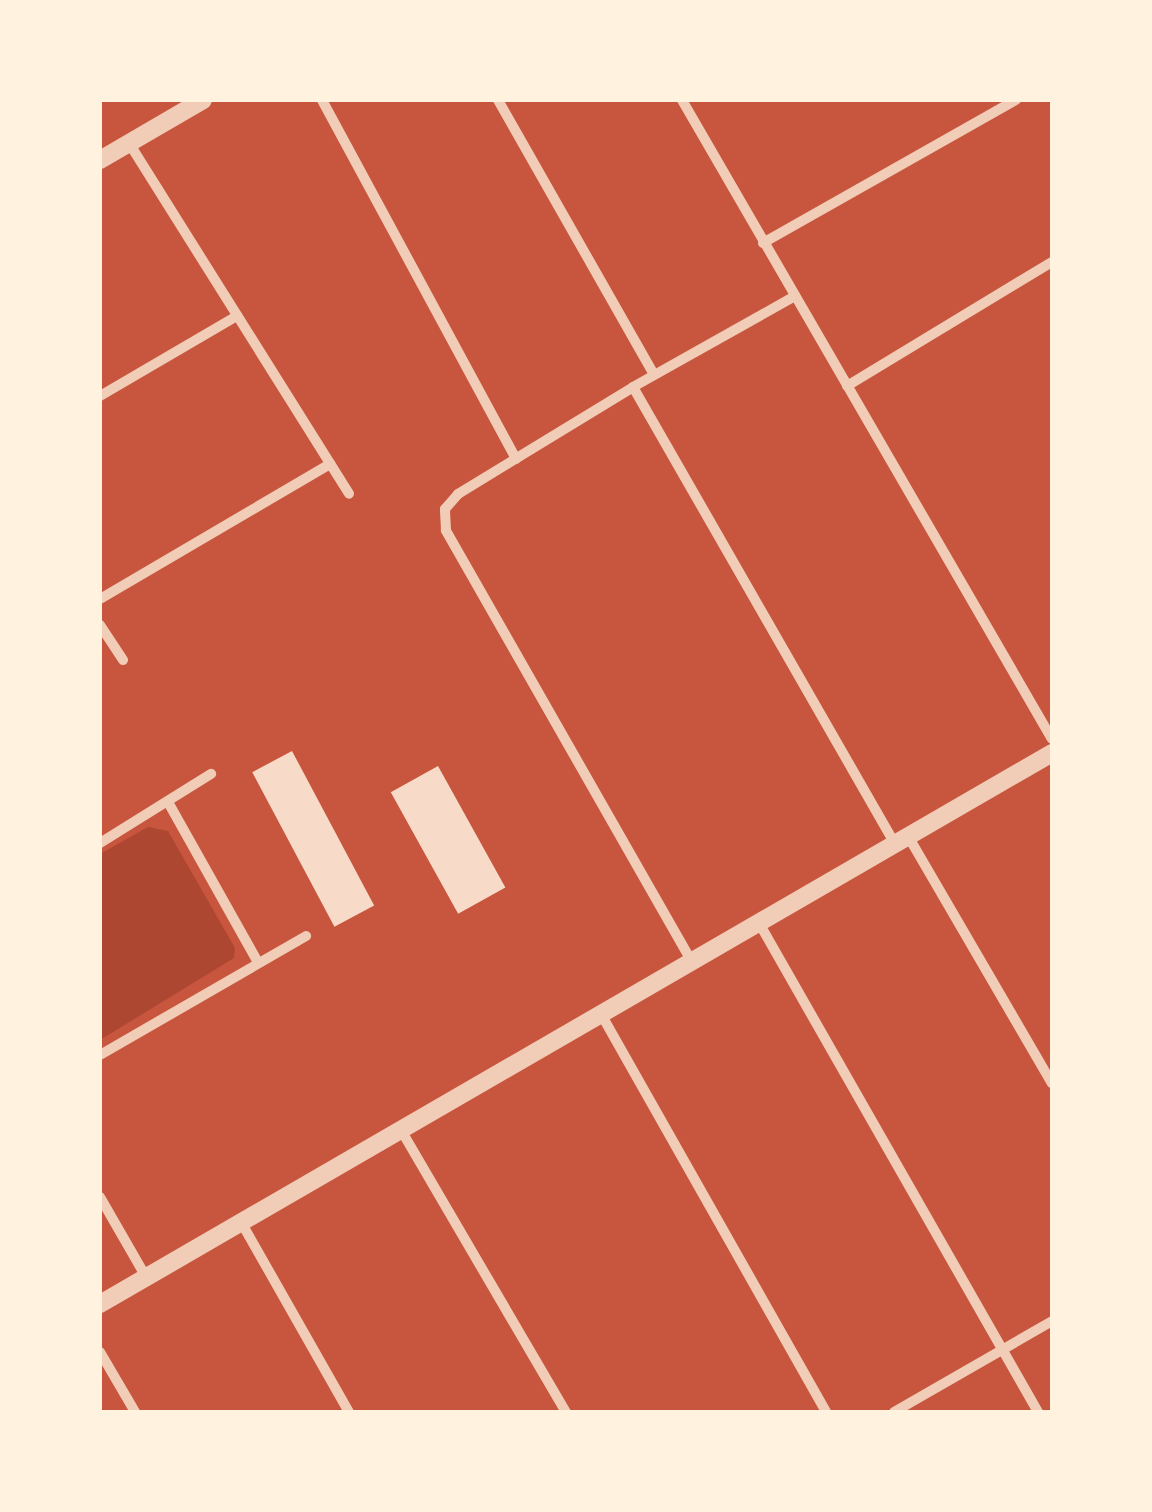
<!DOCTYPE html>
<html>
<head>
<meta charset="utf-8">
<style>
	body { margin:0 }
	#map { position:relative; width:1152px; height:1512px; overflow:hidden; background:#c8553d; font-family:"Varela Round",sans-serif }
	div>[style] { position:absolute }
	.green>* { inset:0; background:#ae4732 }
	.building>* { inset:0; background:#f7dbc8; transform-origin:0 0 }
	.minor>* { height:10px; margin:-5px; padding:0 5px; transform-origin:5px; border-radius:5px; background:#f1ccb7 }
	.tertiary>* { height:18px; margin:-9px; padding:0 9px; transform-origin:9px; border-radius:9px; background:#f1ccb7 }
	span { translate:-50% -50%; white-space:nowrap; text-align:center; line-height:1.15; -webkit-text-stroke:10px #fff3e0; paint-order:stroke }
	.frame { position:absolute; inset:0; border:102px solid #fff3e0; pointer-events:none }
</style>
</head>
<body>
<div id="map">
	<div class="green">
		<div style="clip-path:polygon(148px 827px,168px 831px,235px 948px,234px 958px,100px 1040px,100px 854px)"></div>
	</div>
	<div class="building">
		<div style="left:292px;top:751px;width:175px;height:45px;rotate:62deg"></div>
		<div style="left:438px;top:766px;width:139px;height:54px;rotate:61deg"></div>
	</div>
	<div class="minor">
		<div style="left:322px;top:100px;width:408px;rotate:61.6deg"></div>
		<div style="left:498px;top:100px;width:316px;rotate:60.4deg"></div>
		<div style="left:682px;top:100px;width:738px;rotate:59.93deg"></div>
		<div style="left:129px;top:143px;width:414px;rotate:57.9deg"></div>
		<div style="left:763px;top:243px;width:291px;rotate:-29.5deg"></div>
		<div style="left:847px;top:386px;width:240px;rotate:-31.2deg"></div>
		<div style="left:633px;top:387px;width:527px;rotate:60.17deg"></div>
		<div style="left:100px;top:396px;width:159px;rotate:-30.3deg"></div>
		<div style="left:100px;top:599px;width:267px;rotate:-30.4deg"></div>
		<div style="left:100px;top:625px;width:42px;rotate:56.7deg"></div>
		<div style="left:168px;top:802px;width:180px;rotate:60.7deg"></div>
		<div style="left:908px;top:836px;width:286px;rotate:59.8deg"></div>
		<div style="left:100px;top:843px;width:131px;rotate:-31.9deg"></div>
		<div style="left:759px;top:923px;width:563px;rotate:60.29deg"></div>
		<div style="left:692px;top:962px;width:497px;rotate:-119.7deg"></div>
		<div style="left:446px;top:530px;width:21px;rotate:-93deg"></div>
		<div style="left:445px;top:509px;width:20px;rotate:-49deg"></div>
		<div style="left:458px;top:494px;width:205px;rotate:-31.4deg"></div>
		<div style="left:633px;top:387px;width:186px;rotate:-29.3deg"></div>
		<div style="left:601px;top:1014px;width:457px;rotate:60.5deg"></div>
		<div style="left:100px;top:1055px;width:238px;rotate:-30deg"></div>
		<div style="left:401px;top:1130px;width:327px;rotate:59.7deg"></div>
		<div style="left:100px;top:1197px;width:92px;rotate:60.1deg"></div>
		<div style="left:241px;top:1222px;width:219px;rotate:60.4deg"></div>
		<div style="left:100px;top:1352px;width:69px;rotate:59.7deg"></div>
		<div style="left:894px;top:1412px;width:182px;rotate:-29.9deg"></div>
	</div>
	<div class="tertiary">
		<div style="left:100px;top:160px;width:119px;rotate:-30.2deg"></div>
		<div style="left:100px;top:1304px;width:1100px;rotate:-30.06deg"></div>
	</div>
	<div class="frame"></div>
</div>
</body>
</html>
